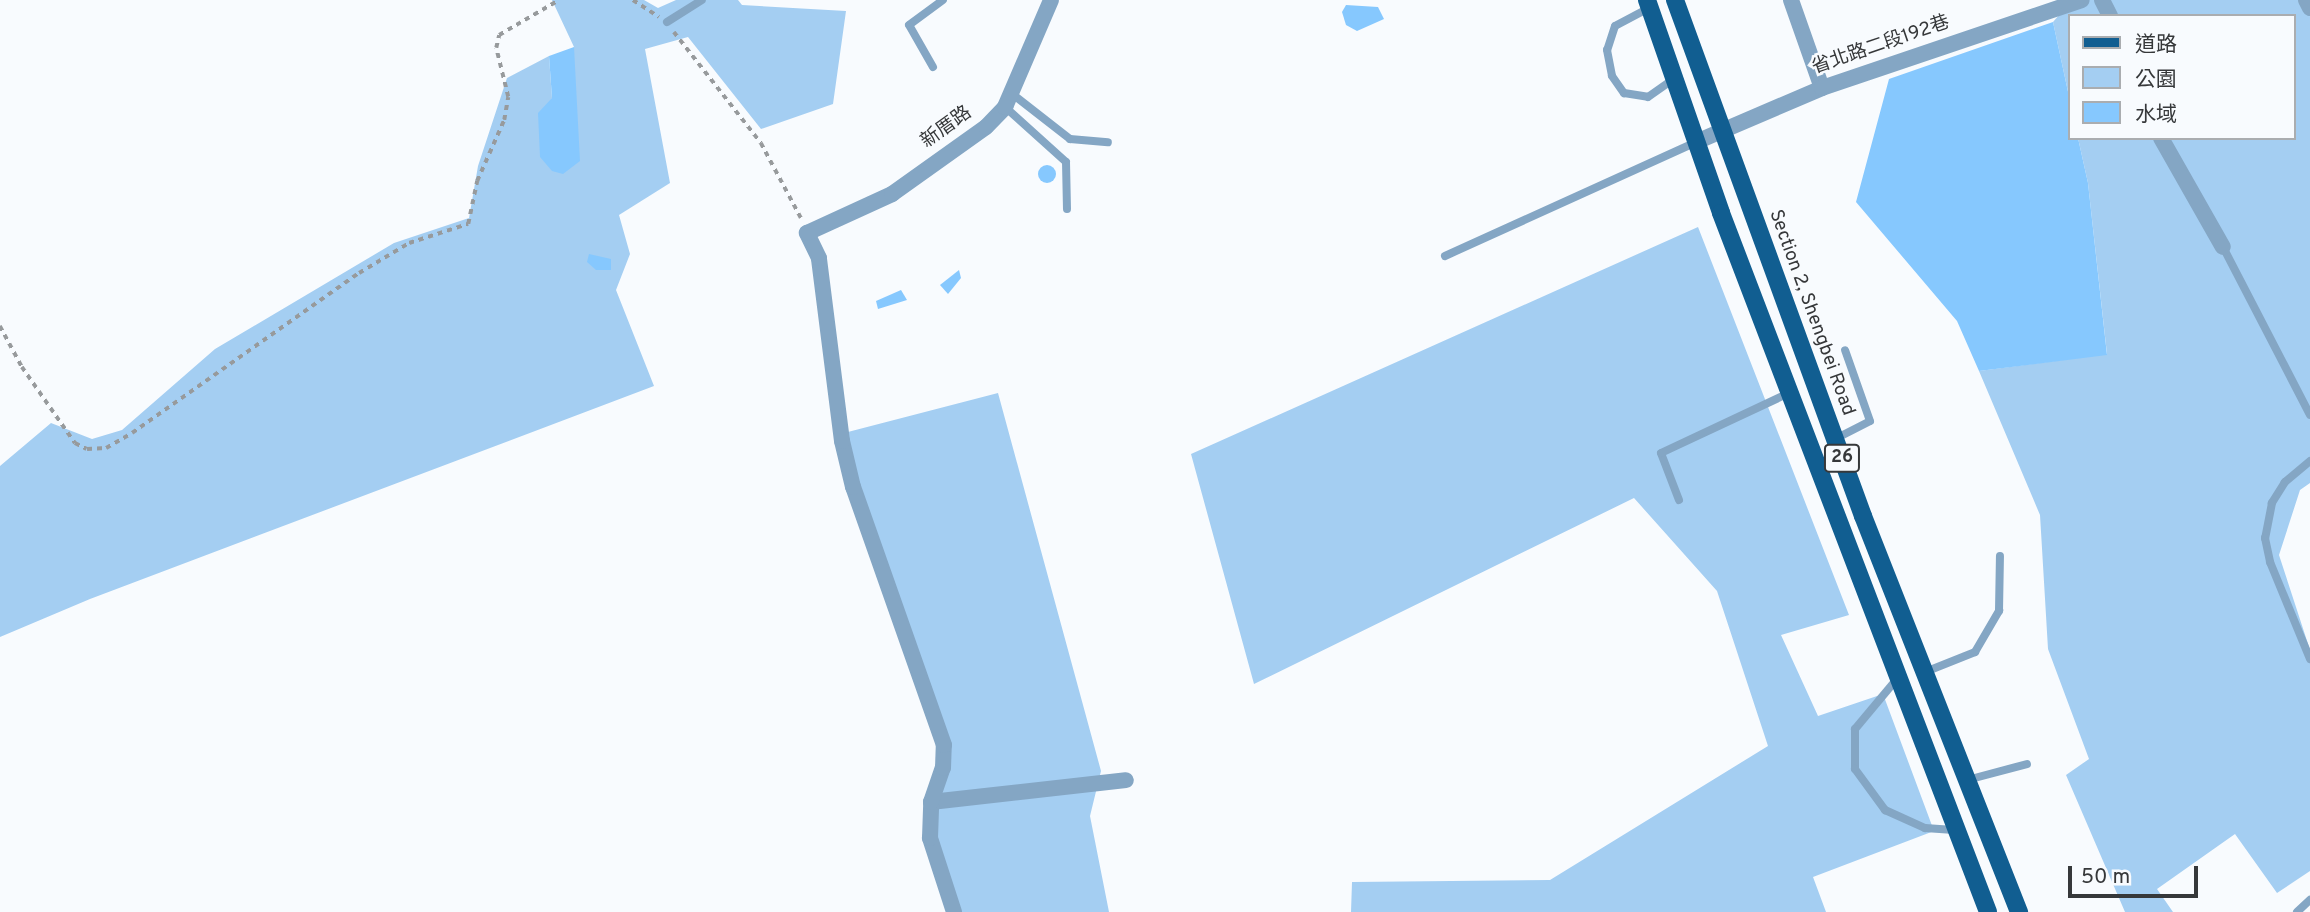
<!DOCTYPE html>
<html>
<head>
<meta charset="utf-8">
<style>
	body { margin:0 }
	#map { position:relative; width:2310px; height:912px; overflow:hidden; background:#f8fbfe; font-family:Overpass,"Noto Sans TC",sans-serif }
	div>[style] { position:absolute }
	.green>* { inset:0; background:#a4cef2 }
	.water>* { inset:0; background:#86c8fe }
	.round { border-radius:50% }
	.path>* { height:3.5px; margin-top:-1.75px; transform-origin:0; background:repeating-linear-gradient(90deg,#979a9c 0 5px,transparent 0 10px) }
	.service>* { height:8px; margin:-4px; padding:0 4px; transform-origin:4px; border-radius:4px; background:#84a6c4 }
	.minor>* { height:16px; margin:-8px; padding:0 8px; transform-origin:8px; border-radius:8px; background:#84a6c4 }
	.primary>* { height:18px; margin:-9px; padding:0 9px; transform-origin:9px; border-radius:9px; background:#115e91 }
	span { translate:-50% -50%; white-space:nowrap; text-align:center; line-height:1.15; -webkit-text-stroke:5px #f8fbfe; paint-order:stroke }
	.shield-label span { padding:2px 5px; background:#f8fbfe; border:2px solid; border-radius:5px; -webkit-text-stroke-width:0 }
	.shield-label { font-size:18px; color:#36383a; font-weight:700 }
	.street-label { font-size:19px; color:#36383a }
	.legend { position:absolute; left:2068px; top:14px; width:228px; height:126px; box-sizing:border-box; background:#f8fbfe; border:2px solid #aaadb0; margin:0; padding:9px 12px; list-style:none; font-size:21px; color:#36383a }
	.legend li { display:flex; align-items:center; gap:14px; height:35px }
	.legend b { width:35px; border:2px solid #aaadb0 }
	.scale { position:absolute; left:2068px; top:866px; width:130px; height:32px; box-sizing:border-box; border:4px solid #36383a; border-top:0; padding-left:9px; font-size:21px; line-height:24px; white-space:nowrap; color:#36383a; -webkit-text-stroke:5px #f8fbfe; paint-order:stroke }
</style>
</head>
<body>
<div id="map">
	<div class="green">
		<div style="clip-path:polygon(552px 0,644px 0,658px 8px,676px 0,738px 0,742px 5px,846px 11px,833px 104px,761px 129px,688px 37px,645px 49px,670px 183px,619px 215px,630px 254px,616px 290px,654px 386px,90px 599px,0 637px,0 466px,51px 423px,92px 439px,122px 430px,215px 349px,394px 243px,469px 218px,478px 166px,507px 78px,549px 56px,552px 98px,540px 157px,574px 47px)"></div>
		<div style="clip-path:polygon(2072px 0,2310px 0,2310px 483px,2300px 490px,2279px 555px,2310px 650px,2310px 871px,2277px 893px,2235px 834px,2157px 889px,2173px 912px,2125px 912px,2066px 775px,2089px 759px,2048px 649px,2040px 515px,1979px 371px,2107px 354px,2088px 183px,2078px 138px,2294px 138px,2294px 16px,2070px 16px,2070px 101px,2053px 22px)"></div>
		<div style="clip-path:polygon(1698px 227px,1849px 615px,1781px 635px,1818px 716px,1883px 694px,1934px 831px,1813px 877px,1826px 912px,1351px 912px,1352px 882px,1550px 880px,1768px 746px,1717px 591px,1634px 498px,1254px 684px,1191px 454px)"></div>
		<div style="clip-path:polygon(998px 393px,1101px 771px,1090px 816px,1109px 912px,954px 912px,932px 824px,945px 756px,844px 433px)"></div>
	</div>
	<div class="water">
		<div style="clip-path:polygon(1346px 5px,1378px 7px,1384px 19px,1357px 31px,1346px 25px,1342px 12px)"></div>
		<div style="clip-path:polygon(2053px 22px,2070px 101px,2070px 138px,2078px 138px,2088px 183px,2107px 355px,1979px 371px,1957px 321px,1856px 202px,1889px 79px)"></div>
		<div style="clip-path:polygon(574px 47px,580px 161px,563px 174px,552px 171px,540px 157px,538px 113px,552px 98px,549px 56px)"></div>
		<div class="round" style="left:1038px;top:165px;width:18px;height:18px"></div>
		<div style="clip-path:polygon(589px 254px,611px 259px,611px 270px,596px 270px,587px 262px)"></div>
		<div style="clip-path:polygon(959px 270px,961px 278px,948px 294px,940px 285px)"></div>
		<div style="clip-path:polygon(901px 290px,907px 300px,878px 309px,876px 301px)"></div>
	</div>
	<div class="path">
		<div style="left:633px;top:0;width:31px;rotate:33deg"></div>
		<div style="left:674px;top:32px;width:141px;rotate:51.9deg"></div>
		<div style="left:761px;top:143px;width:85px;rotate:61.9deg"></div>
		<div style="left:0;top:326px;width:47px;rotate:61.8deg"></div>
		<div style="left:22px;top:367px;width:93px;rotate:55.1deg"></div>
		<div style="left:75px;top:443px;width:13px;rotate:27deg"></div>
		<div style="left:87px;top:449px;width:19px;rotate:-3deg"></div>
		<div style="left:106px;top:448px;width:30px;rotate:-30deg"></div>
		<div style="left:132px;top:433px;width:278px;rotate:-35.2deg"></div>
		<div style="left:359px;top:273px;width:58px;rotate:-31deg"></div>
		<div style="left:409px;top:243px;width:62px;rotate:-17.9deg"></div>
		<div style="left:468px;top:224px;width:44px;rotate:-78.2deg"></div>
		<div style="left:477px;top:181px;width:67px;rotate:-66.1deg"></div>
		<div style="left:504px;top:120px;width:23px;rotate:-80deg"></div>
		<div style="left:508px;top:97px;width:50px;rotate:-103.8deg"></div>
		<div style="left:496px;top:48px;width:13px;rotate:-77deg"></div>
		<div style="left:499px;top:35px;width:69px;rotate:-30.3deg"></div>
	</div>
	<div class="service">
		<div style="left:1649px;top:8px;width:38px;rotate:152deg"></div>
		<div style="left:1615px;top:26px;width:25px;rotate:108deg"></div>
		<div style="left:1607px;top:50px;width:26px;rotate:79deg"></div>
		<div style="left:1612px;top:76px;width:21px;rotate:55deg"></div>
		<div style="left:1624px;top:93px;width:24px;rotate:9deg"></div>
		<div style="left:1648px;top:97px;width:33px;rotate:-35deg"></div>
		<div style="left:667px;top:22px;width:41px;rotate:-32.2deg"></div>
		<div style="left:933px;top:67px;width:48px;rotate:-119.7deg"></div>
		<div style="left:909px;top:25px;width:42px;rotate:-36.3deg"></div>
		<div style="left:1011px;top:93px;width:75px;rotate:37.9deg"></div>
		<div style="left:1070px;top:139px;width:38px;rotate:5deg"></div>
		<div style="left:1005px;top:107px;width:82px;rotate:42deg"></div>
		<div style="left:1066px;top:162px;width:47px;rotate:88.8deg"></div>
		<div style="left:2223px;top:247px;width:189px;rotate:62.6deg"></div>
		<div style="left:1445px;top:256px;width:276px;rotate:-24.4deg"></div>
		<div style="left:1835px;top:439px;width:39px;rotate:-27deg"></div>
		<div style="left:1870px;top:421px;width:75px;rotate:-109.4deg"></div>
		<div style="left:2310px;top:461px;width:33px;rotate:140deg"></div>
		<div style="left:2285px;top:482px;width:25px;rotate:122deg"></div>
		<div style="left:2272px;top:503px;width:36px;rotate:101deg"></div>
		<div style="left:2265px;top:538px;width:25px;rotate:78deg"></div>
		<div style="left:2270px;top:562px;width:105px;rotate:67.6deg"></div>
		<div style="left:1679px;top:500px;width:50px;rotate:-111deg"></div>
		<div style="left:1661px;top:453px;width:141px;rotate:-25.1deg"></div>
		<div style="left:1925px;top:672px;width:54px;rotate:-21.8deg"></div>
		<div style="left:1975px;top:652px;width:48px;rotate:-59.7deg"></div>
		<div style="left:1999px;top:611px;width:55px;rotate:-89deg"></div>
		<div style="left:1896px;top:680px;width:64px;rotate:129.9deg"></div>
		<div style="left:1855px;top:729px;width:40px;rotate:90deg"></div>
		<div style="left:1855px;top:769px;width:51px;rotate:53.8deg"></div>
		<div style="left:1885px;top:810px;width:44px;rotate:24.2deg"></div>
		<div style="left:1925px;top:828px;width:29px;rotate:4deg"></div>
		<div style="left:1967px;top:780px;width:62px;rotate:-14.9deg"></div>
		<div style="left:2297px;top:912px;width:18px;rotate:-43deg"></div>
	</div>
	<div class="minor">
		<div style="left:1791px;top:0;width:93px;rotate:70.6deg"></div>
		<div style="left:2102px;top:0;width:18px;rotate:63deg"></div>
		<div style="left:2306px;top:0;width:9px;rotate:63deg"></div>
		<div style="left:2161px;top:138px;width:125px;rotate:60.4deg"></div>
		<div style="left:1696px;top:142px;width:137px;rotate:-23.2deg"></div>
		<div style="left:1822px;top:88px;width:274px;rotate:-18.7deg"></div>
		<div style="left:931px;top:802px;width:196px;rotate:-6.4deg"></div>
		<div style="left:954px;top:912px;width:78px;rotate:-108deg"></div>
		<div style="left:930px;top:838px;width:36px;rotate:-88deg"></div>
		<div style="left:931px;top:802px;width:36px;rotate:-71deg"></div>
		<div style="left:943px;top:768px;width:23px;rotate:-88deg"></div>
		<div style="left:944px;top:745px;width:274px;rotate:-109.4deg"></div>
		<div style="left:853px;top:487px;width:47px;rotate:-103.4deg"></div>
		<div style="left:842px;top:441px;width:184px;rotate:-97.2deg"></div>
		<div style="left:819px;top:258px;width:28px;rotate:-116deg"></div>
		<div style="left:807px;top:233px;width:94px;rotate:-24.6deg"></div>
		<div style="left:892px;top:194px;width:115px;rotate:-35.5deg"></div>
		<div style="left:986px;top:127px;width:28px;rotate:-46deg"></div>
		<div style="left:1005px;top:107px;width:116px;rotate:-66.7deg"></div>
	</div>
	<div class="primary">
		<div style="left:1647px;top:0;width:225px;rotate:70.8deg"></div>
		<div style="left:1721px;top:213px;width:748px;rotate:69.09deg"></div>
		<div style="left:1675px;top:0;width:549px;rotate:69.98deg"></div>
		<div style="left:1863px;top:516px;width:426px;rotate:68.5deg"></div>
	</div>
	<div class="shield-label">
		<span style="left:1842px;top:458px">26</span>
	</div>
	<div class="street-label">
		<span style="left:1881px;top:46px;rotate:-19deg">省北路二段192巷</span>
		<span style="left:947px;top:128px;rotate:-36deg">新厝路</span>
		<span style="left:1811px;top:313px;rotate:70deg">Section 2, Shengbei Road</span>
	</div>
	<ul class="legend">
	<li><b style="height:9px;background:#115e91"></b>道路</li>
	<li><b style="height:19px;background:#a4cef2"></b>公園</li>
	<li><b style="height:19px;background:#86c8fe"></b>水域</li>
	</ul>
	<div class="scale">50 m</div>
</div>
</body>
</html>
